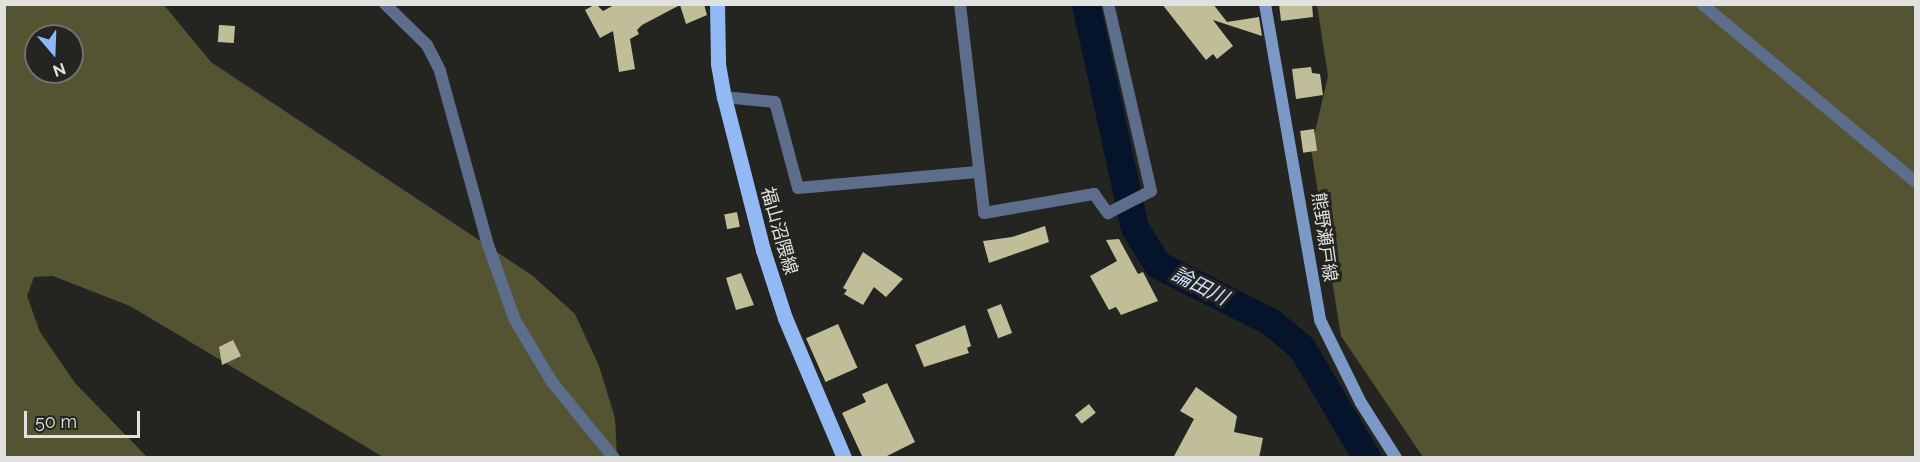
<!DOCTYPE html>
<html>
<head>
<meta charset="utf-8">
<style>
	body { margin:0 }
	#map { position:relative; width:1920px; height:462px; overflow:hidden; background:#242420; font-family:Raleway,"Noto Sans JP",sans-serif }
	div>[style] { position:absolute }
	.forest>* { inset:0; background:#555432 }
	.river>* { height:28px; margin:-14px; padding:0 14px; transform-origin:14px; border-radius:14px; background:#06142b }
	.building>* { inset:0; background:#bfbe98; transform-origin:0 0 }
	.street>* { height:12px; margin:-6px; padding:0 6px; transform-origin:6px; border-radius:6px; background:#5c6e8b }
	.secondary>* { height:12px; margin:-6px; padding:0 6px; transform-origin:6px; border-radius:6px; background:#7b98c6 }
	.primary>* { height:15px; margin:-7.5px; padding:0 7.5px; transform-origin:7.5px; border-radius:7.5px; background:#93b9f4 }
	span { translate:-50% -50%; white-space:nowrap; text-align:center; line-height:1.15; -webkit-text-stroke:6px #242420; paint-order:stroke }
	.street-label { font-size:18px; color:#e1e1df }
	.water-label { font-size:20px; color:#cbdfff; font-style:italic }
	.frame { position:absolute; inset:0; border:6px solid #e1e1df; pointer-events:none }
	.north { position:absolute; left:24px; top:24px; width:60px; height:60px; box-sizing:border-box; background:#242420; border:2px solid #70706c; border-radius:50%; rotate:161deg; font-size:16px; font-weight:700; line-height:24px; text-align:center; color:#e1e1df }
	.north::after { content:''; display:block; margin:auto; width:21px; height:27px; background:#8db9fc; clip-path:polygon(50% 0,100% 100%,50% 72%,0 100%) }
	.scale { position:absolute; left:24px; top:411px; width:116px; height:27px; box-sizing:border-box; border:3px solid #e1e1df; border-top:0; padding-left:8px; font-size:18px; line-height:21px; white-space:nowrap; color:#e1e1df; -webkit-text-stroke:4px #242420; paint-order:stroke }
</style>
</head>
<body>
<div id="map">
	<div class="forest">
		<div style="clip-path:polygon(evenodd,4px 5px,164px 5px,211px 62px,533px 276px,575px 314px,599px 366px,615px 418px,617px 457px,383px 457px,130px 306px,53px 276px,34px 277px,27px 296px,40px 332px,75px 383px,147px 457px,5px 457px,4px 5px,36px 36px,72px 36px,72px 72px,36px 72px,36px 36px)"></div>
		<div style="clip-path:polygon(1317px 5px,1915px 5px,1915px 457px,1423px 457px,1341px 336px,1311px 149px,1328px 76px)"></div>
	</div>
	<div class="river">
		<div style="left:1086px;top:4px;width:229px;rotate:77.7deg"></div>
		<div style="left:1135px;top:228px;width:44px;rotate:58.1deg"></div>
		<div style="left:1158px;top:265px;width:127px;rotate:26.8deg"></div>
		<div style="left:1271px;top:322px;width:40px;rotate:40deg"></div>
		<div style="left:1302px;top:348px;width:128px;rotate:59.4deg"></div>
	</div>
	<div class="building">
		<div style="clip-path:polygon(596px 4px,603px 11px,616px 4px,704px 4px,707px 15px,686px 24px,680px 5px,642px 25px,637px 30px,639px 34px,630px 39px,635px 69px,619px 72px,613px 31px,600px 38px,585px 10px)"></div>
		<div style="clip-path:polygon(1162px 4px,1213px 4px,1227px 22px,1259px 17px,1262px 36px,1213px 20px,1233px 46px,1217px 59px,1213px 54px,1206px 60px)"></div>
		<div style="clip-path:polygon(1279px 4px,1312px 4px,1313px 17px,1281px 21px)"></div>
		<div style="left:219px;top:25px;width:16px;height:17px;rotate:4deg"></div>
		<div style="clip-path:polygon(1311px 67px,1312px 73px,1320px 74px,1323px 95px,1296px 99px,1292px 69px)"></div>
		<div style="left:1314px;top:129px;width:22px;height:14px;rotate:82deg"></div>
		<div style="left:737px;top:212px;width:15px;height:13px;rotate:79deg"></div>
		<div style="clip-path:polygon(1045px 226px,1049px 242px,989px 263px,983px 241px,1012px 237px)"></div>
		<div style="clip-path:polygon(1119px 239px,1138px 274px,1143px 272px,1158px 301px,1121px 315px,1116px 307px,1109px 310px,1090px 276px,1117px 261px,1106px 240px)"></div>
		<div style="clip-path:polygon(863px 252px,903px 279px,886px 297px,874px 287px,863px 305px,844px 294px,847px 290px,843px 288px)"></div>
		<div style="clip-path:polygon(741px 273px,754px 305px,736px 310px,726px 278px)"></div>
		<div style="left:1001px;top:304px;width:31px;height:15px;rotate:69deg"></div>
		<div style="left:838px;top:324px;width:48px;height:35px;rotate:66deg"></div>
		<div style="clip-path:polygon(965px 325px,971px 346px,967px 348px,969px 353px,924px 367px,915px 345px)"></div>
		<div style="clip-path:polygon(233px 340px,241px 356px,222px 365px,219px 347px)"></div>
		<div style="clip-path:polygon(887px 383px,915px 442px,883px 458px,863px 458px,842px 413px,866px 402px,862px 394px)"></div>
		<div style="clip-path:polygon(1196px 387px,1237px 416px,1234px 432px,1263px 438px,1259px 458px,1173px 458px,1194px 419px,1180px 411px)"></div>
		<div style="left:1089px;top:404px;width:11px;height:18px;rotate:52deg"></div>
	</div>
	<div class="street">
		<div style="left:385px;top:4px;width:59px;rotate:44.3deg"></div>
		<div style="left:427px;top:45px;width:29px;rotate:63deg"></div>
		<div style="left:440px;top:71px;width:177px;rotate:74.6deg"></div>
		<div style="left:487px;top:242px;width:83px;rotate:70.3deg"></div>
		<div style="left:515px;top:320px;width:72px;rotate:59.2deg"></div>
		<div style="left:552px;top:382px;width:98px;rotate:50.8deg"></div>
		<div style="left:960px;top:4px;width:210px;rotate:83.4deg"></div>
		<div style="left:984px;top:213px;width:112px;rotate:-9.8deg"></div>
		<div style="left:1094px;top:194px;width:24px;rotate:54deg"></div>
		<div style="left:1108px;top:213px;width:48px;rotate:-27.1deg"></div>
		<div style="left:1151px;top:191px;width:192px;rotate:-102.9deg"></div>
		<div style="left:1702px;top:4px;width:278px;rotate:39.8deg"></div>
		<div style="left:724px;top:97px;width:51px;rotate:5.6deg"></div>
		<div style="left:775px;top:102px;width:89px;rotate:75deg"></div>
		<div style="left:798px;top:188px;width:182px;rotate:-5.1deg"></div>
	</div>
	<div class="secondary">
		<div style="left:1265px;top:4px;width:321px;rotate:80.1deg"></div>
		<div style="left:1320px;top:320px;width:93px;rotate:63.7deg"></div>
		<div style="left:1361px;top:403px;width:65px;rotate:57.5deg"></div>
	</div>
	<div class="primary">
		<div style="left:717px;top:4px;width:60px;rotate:89deg"></div>
		<div style="left:718px;top:64px;width:34px;rotate:80deg"></div>
		<div style="left:724px;top:97px;width:158px;rotate:75.7deg"></div>
		<div style="left:763px;top:250px;width:71px;rotate:72.1deg"></div>
		<div style="left:785px;top:318px;width:152px;rotate:67.1deg"></div>
	</div>
	<div class="street-label">
		<span style="left:779px;top:231px;rotate:74deg">福山沼隈線</span>
		<span style="left:1324px;top:237px;rotate:82deg">熊野瀬戸線</span>
	</div>
	<div class="water-label">
		<span style="left:1200px;top:286px;rotate:27deg">論田川</span>
	</div>
	<div class="frame"></div>
	<div class="north">N</div>
	<div class="scale">50 m</div>
</div>
</body>
</html>
